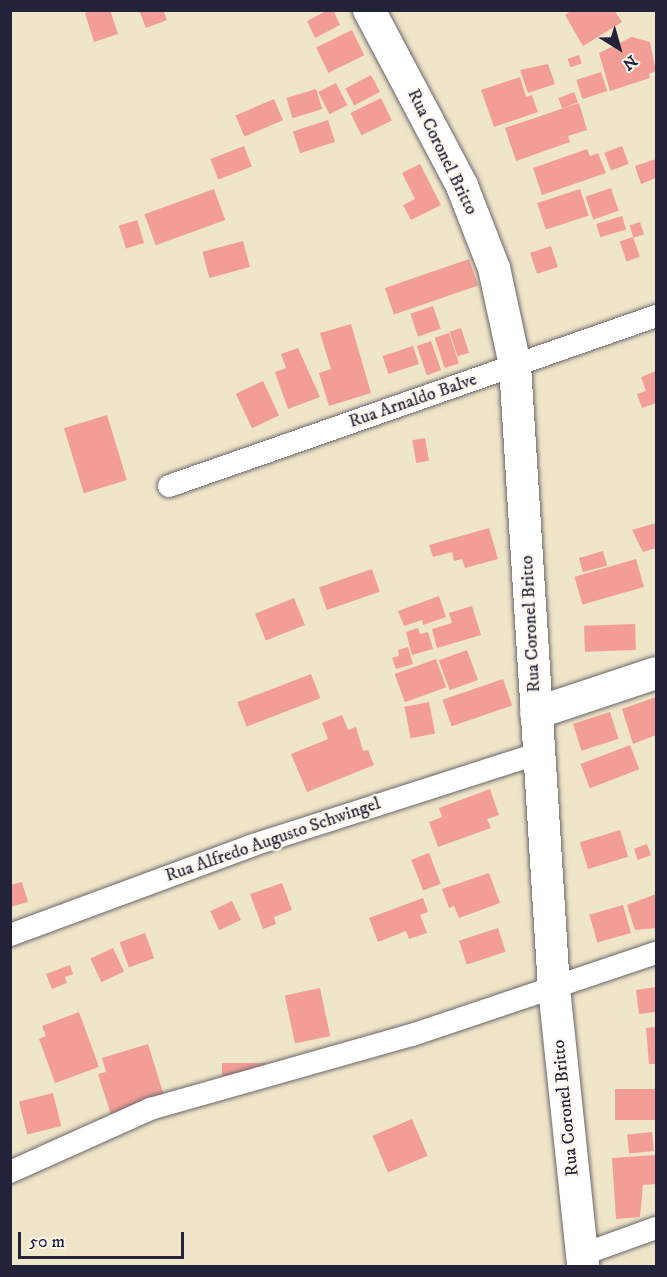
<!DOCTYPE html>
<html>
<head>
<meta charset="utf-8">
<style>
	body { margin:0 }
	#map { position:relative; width:667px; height:1277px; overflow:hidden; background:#efe5c8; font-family:"IM FELL DW Pica",serif }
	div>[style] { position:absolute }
	.building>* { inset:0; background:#f29e97; transform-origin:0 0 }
	.roads { filter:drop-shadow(0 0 2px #6a666c) drop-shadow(0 0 2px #6a666c) }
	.street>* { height:22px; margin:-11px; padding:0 11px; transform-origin:11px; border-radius:11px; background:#fff }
	.secondary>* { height:32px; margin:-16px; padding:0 16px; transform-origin:16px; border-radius:16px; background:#fff }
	span { translate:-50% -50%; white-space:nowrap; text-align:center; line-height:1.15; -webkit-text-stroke:4.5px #fbf7ec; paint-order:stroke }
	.street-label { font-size:18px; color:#22223b }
	.frame { position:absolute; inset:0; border:12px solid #22223b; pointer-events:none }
	.north { position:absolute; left:589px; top:18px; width:60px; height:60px; -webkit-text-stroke:4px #fbf7ec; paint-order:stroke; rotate:143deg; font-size:16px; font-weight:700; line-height:24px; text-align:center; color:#22223b }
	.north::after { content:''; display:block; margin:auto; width:21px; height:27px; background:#22223b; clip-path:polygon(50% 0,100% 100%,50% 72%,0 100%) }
	.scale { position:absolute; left:18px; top:1232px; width:166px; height:27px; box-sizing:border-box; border:3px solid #22223b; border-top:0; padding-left:8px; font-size:18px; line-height:21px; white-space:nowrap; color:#22223b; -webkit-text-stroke:4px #fbf7ec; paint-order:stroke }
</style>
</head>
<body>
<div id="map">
	<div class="building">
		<div style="clip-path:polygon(92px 10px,110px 10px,118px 34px,94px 42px,85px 13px)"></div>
		<div style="clip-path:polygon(139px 10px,163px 10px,167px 20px,146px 28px)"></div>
		<div style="clip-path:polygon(328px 10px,333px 10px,340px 25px,315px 38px,307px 21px)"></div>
		<div style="clip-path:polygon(572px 10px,614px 10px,622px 22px,583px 46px,565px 15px)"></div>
		<div style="left:352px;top:30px;width:28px;height:40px;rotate:64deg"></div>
		<div style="clip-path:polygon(632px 37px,650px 42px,656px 71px,649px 74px,650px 78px,610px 91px,599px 53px)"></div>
		<div style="left:579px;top:55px;width:9px;height:12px;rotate:72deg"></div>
		<div style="clip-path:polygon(548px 64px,555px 84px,528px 93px,520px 70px)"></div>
		<div style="left:601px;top:72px;width:20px;height:26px;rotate:72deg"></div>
		<div style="left:371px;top:75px;width:19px;height:29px;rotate:62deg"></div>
		<div style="clip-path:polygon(520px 77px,526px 97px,532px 95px,538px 112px,494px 127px,481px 90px)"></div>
		<div style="left:336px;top:83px;width:25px;height:20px;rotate:63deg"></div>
		<div style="left:316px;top:89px;width:21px;height:31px;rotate:73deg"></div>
		<div style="left:574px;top:92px;width:11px;height:17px;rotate:68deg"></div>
		<div style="left:381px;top:98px;width:25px;height:34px;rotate:64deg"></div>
		<div style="left:274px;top:99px;width:23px;height:42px;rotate:67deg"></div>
		<div style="clip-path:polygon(579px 103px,587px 130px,568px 136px,570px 142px,516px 161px,505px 128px)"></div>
		<div style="left:328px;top:120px;width:23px;height:37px;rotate:72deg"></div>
		<div style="left:244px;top:146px;width:22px;height:36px;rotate:69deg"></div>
		<div style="left:622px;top:146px;width:19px;height:19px;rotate:69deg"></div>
		<div style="clip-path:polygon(587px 149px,590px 156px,598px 153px,606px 173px,542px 195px,533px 168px)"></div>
		<div style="clip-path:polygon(656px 159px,656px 178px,641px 184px,635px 166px)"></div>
		<div style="clip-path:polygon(420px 164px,441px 205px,411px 220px,403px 205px,415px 199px,402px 173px)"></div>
		<div style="left:611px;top:188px;width:24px;height:27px;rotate:71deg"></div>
		<div style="left:214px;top:189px;width:33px;height:74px;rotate:70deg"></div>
		<div style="left:580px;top:189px;width:28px;height:45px;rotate:72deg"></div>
		<div style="left:622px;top:216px;width:14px;height:27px;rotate:73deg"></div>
		<div style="left:137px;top:220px;width:24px;height:19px;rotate:73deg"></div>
		<div style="left:640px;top:222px;width:13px;height:11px;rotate:72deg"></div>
		<div style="left:633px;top:237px;width:21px;height:14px;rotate:71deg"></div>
		<div style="left:243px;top:241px;width:27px;height:42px;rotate:75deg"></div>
		<div style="left:551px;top:246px;width:22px;height:22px;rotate:72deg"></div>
		<div style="left:469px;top:259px;width:28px;height:89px;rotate:71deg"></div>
		<div style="left:433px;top:306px;width:24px;height:24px;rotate:71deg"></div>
		<div style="clip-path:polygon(351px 324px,371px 393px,329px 406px,319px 373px,331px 369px,320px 333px)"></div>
		<div style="left:461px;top:328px;width:26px;height:12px;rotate:72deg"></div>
		<div style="left:449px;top:333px;width:32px;height:15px;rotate:72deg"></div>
		<div style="left:431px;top:341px;width:31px;height:15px;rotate:71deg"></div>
		<div style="left:413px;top:346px;width:19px;height:32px;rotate:72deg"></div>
		<div style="clip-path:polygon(298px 348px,320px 397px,288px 409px,275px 372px,286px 368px,281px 354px)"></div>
		<div style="clip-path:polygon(656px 371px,656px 403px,642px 408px,637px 394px,646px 391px,641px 377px)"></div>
		<div style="left:263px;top:381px;width:38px;height:30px;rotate:65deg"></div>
		<div style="left:107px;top:415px;width:68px;height:45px;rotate:73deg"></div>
		<div style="left:425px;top:438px;width:23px;height:13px;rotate:80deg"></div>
		<div style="clip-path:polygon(656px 523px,656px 548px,643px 552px,632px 530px)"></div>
		<div style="clip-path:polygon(489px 528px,498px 559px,465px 568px,462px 559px,454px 561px,452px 552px,433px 557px,429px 545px)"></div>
		<div style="left:603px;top:551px;width:15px;height:25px;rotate:74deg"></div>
		<div style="left:636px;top:559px;width:29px;height:64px;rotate:74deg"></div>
		<div style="left:372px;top:569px;width:24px;height:56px;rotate:71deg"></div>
		<div style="clip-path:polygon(439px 596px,446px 617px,423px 625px,422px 620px,404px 626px,398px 611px)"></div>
		<div style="left:294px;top:598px;width:29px;height:42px;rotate:68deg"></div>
		<div style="clip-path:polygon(472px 606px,481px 635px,437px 648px,432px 629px,452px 623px,449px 613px)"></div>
		<div style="left:635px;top:624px;width:26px;height:51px;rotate:88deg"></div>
		<div style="clip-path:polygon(418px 628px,420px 634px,428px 632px,433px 649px,412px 655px,406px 632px)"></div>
		<div style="clip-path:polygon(408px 647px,413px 664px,396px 669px,392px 658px,399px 656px,398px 650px)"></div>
		<div style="left:467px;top:650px;width:32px;height:30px;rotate:70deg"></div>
		<div style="left:436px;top:659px;width:30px;height:44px;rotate:70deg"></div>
		<div style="left:311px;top:674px;width:26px;height:79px;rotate:69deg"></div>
		<div style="left:503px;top:679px;width:28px;height:64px;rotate:71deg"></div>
		<div style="clip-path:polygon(656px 697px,656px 735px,633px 744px,622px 709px)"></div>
		<div style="left:429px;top:702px;width:32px;height:25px;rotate:79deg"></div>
		<div style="left:610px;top:712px;width:28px;height:39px;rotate:72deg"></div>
		<div style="clip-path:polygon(342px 715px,348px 730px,356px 727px,363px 751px,368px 750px,374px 765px,307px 792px,291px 754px,328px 739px,322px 723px)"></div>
		<div style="left:630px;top:745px;width:26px;height:53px;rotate:69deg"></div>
		<div style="clip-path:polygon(490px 789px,499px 815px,487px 819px,491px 828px,438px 847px,429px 822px,442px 817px,439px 808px)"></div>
		<div style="left:620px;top:830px;width:28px;height:42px;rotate:73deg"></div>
		<div style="left:647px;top:844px;width:12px;height:14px;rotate:70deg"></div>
		<div style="left:429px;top:853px;width:33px;height:19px;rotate:69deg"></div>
		<div style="clip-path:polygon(489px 873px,500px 903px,459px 918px,454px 906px,449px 908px,442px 889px)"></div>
		<div style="clip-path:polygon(22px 882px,28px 902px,10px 907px,10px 885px)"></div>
		<div style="clip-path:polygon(282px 883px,292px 910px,274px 917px,276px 924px,263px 929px,250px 894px)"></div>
		<div style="clip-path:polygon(656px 894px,656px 928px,635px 930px,627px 905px)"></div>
		<div style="clip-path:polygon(423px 898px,428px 912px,420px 915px,427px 933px,409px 939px,406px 931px,378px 942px,369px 918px)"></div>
		<div style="left:232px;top:901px;width:21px;height:24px;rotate:65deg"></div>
		<div style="left:623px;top:905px;width:29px;height:35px;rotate:74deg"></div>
		<div style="left:498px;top:928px;width:25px;height:41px;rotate:72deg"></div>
		<div style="left:145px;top:933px;width:27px;height:27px;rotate:70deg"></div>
		<div style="left:113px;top:948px;width:26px;height:25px;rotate:65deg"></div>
		<div style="clip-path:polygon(70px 965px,73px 974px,65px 977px,67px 983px,52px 989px,46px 974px)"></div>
		<div style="clip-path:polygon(656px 987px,656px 1012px,639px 1014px,636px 990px)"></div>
		<div style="left:320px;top:988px;width:49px;height:36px;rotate:78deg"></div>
		<div style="clip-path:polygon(79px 1012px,99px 1067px,55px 1083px,39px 1039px,46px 1036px,42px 1026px)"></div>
		<div style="clip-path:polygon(656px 1027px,656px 1064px,649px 1064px,646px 1028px)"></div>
		<div style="clip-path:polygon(148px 1044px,165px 1099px,111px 1115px,98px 1074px,106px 1072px,102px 1058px)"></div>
		<div style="left:265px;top:1063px;width:13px;height:43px;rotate:90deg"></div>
		<div style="left:656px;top:1089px;width:31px;height:41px;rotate:90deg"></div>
		<div style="left:53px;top:1093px;width:34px;height:35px;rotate:76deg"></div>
		<div style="left:412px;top:1119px;width:40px;height:43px;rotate:67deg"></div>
		<div style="left:652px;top:1132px;width:19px;height:25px;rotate:84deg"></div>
		<div style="clip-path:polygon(655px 1155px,656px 1184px,643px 1185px,640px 1217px,616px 1219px,612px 1158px)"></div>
	</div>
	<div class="roads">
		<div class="street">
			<div style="left:169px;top:486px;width:516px;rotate:-19.24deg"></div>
			<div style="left:10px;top:935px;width:259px;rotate:-20.3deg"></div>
			<div style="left:253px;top:845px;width:301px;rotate:-17.8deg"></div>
			<div style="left:10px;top:1172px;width:154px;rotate:-24.2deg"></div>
			<div style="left:150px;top:1109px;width:272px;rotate:-15.8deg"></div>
			<div style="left:412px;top:1035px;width:257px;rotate:-18.6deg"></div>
			<div style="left:581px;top:1255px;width:80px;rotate:-19.8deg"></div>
		</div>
		<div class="secondary">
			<div style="left:369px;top:10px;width:199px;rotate:62.1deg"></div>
			<div style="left:462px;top:186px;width:88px;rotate:68.7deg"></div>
			<div style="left:494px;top:268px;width:99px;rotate:77.8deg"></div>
			<div style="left:515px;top:365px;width:624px;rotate:86.42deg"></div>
			<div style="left:554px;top:988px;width:280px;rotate:84deg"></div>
			<div style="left:536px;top:713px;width:126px;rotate:-18.4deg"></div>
		</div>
	</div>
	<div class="street-label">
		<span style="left:442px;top:152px;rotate:64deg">Rua Coronel Britto</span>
		<span style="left:413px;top:401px;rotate:-19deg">Rua Arnaldo Balve</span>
		<span style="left:531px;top:624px;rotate:-93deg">Rua Coronel Britto</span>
		<span style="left:273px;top:840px;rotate:-19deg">Rua Alfredo Augusto Schwingel</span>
		<span style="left:566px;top:1108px;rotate:-96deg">Rua Coronel Britto</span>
	</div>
	<div class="frame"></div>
	<div class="north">N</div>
	<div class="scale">50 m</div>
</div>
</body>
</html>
